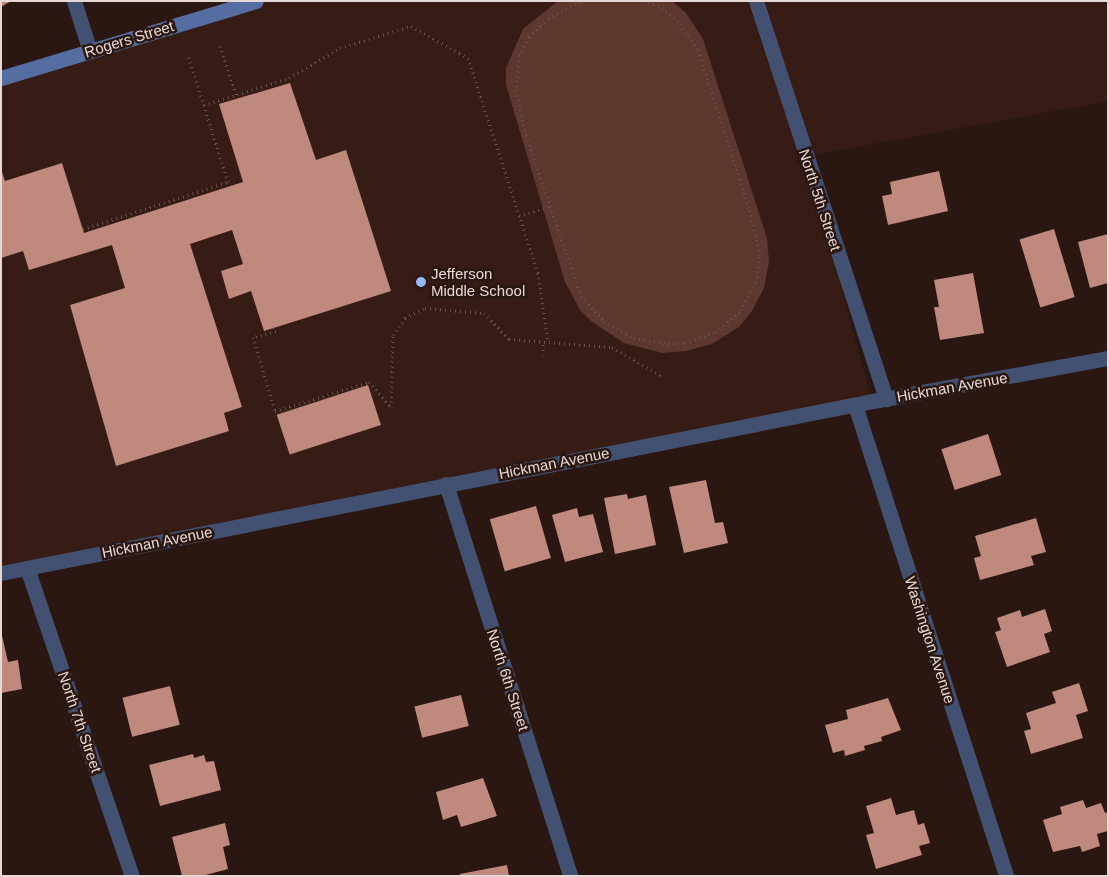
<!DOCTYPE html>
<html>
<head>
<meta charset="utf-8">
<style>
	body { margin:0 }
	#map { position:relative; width:1109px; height:877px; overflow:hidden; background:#2b1712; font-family:Helvetica,sans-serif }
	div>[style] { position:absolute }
	.built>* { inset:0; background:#361c15 }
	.green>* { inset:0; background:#5c382e }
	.building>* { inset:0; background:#bf8a7d; transform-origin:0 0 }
	.path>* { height:3px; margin-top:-1.5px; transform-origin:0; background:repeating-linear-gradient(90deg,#65534f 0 1px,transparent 0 5px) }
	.street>* { height:15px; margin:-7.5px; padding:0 7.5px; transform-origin:7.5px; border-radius:7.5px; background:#425171 }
	.secondary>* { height:15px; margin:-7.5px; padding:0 7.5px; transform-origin:7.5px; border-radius:7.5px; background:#566da1 }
	.dots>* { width:14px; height:14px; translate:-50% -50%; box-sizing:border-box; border:2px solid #2b1712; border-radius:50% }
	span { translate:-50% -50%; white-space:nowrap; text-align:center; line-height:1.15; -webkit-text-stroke:5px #2b1712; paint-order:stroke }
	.street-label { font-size:15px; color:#e6d8d4 }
	.poi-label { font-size:15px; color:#e6d8d4 }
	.left { translate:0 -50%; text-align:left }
	.frame { position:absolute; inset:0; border:2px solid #e6d8d4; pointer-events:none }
</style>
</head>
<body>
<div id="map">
	<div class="built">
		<div style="clip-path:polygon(256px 1px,1108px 1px,1108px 101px,806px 156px,874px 409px,446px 484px,1px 573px,1px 78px)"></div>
	</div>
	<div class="green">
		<div style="clip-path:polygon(558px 1px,672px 1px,686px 13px,703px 39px,767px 238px,769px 262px,764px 288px,752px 311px,739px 327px,712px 344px,687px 351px,662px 353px,624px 343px,591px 321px,580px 310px,565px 282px,506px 85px,506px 68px,523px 29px)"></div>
	</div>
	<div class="building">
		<div style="clip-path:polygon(1px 1px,11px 1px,1px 7px)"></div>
		<div style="clip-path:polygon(290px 83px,316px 160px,346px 150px,391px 291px,264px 331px,251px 291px,229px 299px,221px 271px,243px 264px,232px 230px,190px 244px,242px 407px,224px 413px,229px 431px,116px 466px,70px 305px,125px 288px,112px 245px,29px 270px,23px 251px,1px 258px,1px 169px,5px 181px,62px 163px,84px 233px,243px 182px,219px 104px)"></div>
		<div style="clip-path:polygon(939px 171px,948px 211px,888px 225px,882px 196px,892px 194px,890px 182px)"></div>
		<div style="left:1054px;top:229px;width:71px;height:36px;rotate:73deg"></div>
		<div style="clip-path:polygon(1108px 234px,1108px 283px,1090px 288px,1078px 242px)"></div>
		<div style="clip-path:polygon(973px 273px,984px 333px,940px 340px,934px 307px,939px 307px,934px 280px)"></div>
		<div style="left:368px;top:385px;width:42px;height:96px;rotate:72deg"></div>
		<div style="left:988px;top:434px;width:43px;height:49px;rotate:72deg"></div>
		<div style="clip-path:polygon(706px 480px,715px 523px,723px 522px,728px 543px,684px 553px,669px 487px)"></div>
		<div style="clip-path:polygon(627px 494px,628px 499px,646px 495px,656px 545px,615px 554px,604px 498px)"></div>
		<div style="left:536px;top:506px;width:54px;height:48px;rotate:74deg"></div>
		<div style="clip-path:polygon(577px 508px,579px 517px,593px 514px,603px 552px,565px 562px,552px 515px)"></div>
		<div style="clip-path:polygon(1036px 518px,1046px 552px,1031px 556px,1034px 565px,980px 580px,974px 558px,981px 556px,975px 536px)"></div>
		<div style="clip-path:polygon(1045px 609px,1052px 631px,1044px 634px,1050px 652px,1007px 667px,995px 632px,1001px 630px,997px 618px,1020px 610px,1022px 617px)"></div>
		<div style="clip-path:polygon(1px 631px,8px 662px,18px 660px,22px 689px,1px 693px)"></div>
		<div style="clip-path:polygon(1079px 683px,1088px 711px,1076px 715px,1083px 738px,1031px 754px,1024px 731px,1031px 729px,1026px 713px,1056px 703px,1052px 692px)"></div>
		<div style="left:170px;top:686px;width:40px;height:49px;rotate:76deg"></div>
		<div style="left:461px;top:695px;width:32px;height:48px;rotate:76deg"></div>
		<div style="clip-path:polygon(888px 698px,901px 730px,881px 737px,882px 741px,864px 746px,865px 750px,845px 756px,844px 750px,833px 753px,825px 725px,848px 719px,846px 710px)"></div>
		<div style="clip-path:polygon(193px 754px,194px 758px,204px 755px,206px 762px,214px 761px,221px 790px,160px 806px,149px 765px)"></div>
		<div style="clip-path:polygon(483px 778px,497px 816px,461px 827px,457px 815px,443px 820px,436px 792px)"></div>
		<div style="clip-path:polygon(891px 798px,896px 815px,914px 810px,918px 825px,924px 823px,930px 843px,919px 846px,922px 855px,876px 869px,866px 835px,874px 833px,866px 806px)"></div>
		<div style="clip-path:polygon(1083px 800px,1086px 808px,1101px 803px,1105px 813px,1108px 812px,1108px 831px,1097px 834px,1100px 846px,1082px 852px,1080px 846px,1053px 852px,1043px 820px,1062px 814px,1060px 807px)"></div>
		<div style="clip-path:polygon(225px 823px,230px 845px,223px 847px,228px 869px,202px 876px,182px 876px,172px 837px)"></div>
		<div style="clip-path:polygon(507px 865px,509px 876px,460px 876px,460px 874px)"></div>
	</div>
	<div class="path">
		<div style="left:580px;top:1px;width:37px;rotate:151deg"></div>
		<div style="left:548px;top:19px;width:26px;rotate:137deg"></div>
		<div style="left:529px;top:37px;width:21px;rotate:118deg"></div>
		<div style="left:519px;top:56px;width:34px;rotate:95deg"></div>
		<div style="left:516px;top:90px;width:46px;rotate:77.5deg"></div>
		<div style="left:526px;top:135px;width:171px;rotate:71.2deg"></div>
		<div style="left:581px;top:297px;width:33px;rotate:46deg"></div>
		<div style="left:604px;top:321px;width:34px;rotate:30deg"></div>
		<div style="left:634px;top:338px;width:35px;rotate:10deg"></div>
		<div style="left:668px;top:344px;width:17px;rotate:-3deg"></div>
		<div style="left:685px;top:343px;width:33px;rotate:-20deg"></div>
		<div style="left:716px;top:332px;width:33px;rotate:-41deg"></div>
		<div style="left:741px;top:310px;width:32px;rotate:-62deg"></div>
		<div style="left:756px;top:282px;width:27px;rotate:-82deg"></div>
		<div style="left:760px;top:255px;width:48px;rotate:-103.2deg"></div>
		<div style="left:749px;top:208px;width:167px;rotate:-107.8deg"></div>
		<div style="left:698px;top:49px;width:34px;rotate:-126deg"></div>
		<div style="left:678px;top:21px;width:24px;rotate:-142deg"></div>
		<div style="left:659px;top:6px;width:15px;rotate:-160deg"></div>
		<div style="left:220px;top:46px;width:52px;rotate:71.9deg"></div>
		<div style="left:204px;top:105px;width:89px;rotate:-17.6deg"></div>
		<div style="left:289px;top:78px;width:59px;rotate:-30.5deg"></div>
		<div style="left:340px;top:48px;width:74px;rotate:-17.2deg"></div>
		<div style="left:411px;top:26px;width:65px;rotate:29.3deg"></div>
		<div style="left:468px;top:58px;width:226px;rotate:72deg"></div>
		<div style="left:538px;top:273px;width:70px;rotate:81.8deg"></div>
		<div style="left:519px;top:216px;width:32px;rotate:-18deg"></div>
		<div style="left:83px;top:229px;width:152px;rotate:-18deg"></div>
		<div style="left:228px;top:182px;width:133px;rotate:-107.5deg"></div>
		<div style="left:274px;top:327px;width:4px;rotate:63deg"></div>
		<div style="left:276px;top:331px;width:24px;rotate:165deg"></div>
		<div style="left:253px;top:337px;width:77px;rotate:73.4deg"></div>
		<div style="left:275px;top:411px;width:98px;rotate:-17.1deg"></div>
		<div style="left:369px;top:382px;width:33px;rotate:49deg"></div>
		<div style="left:391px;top:407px;width:72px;rotate:-88.4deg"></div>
		<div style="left:393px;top:335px;width:21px;rotate:-55deg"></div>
		<div style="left:405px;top:318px;width:22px;rotate:-27deg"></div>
		<div style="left:425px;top:308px;width:59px;rotate:4.8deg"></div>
		<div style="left:484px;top:313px;width:36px;rotate:46deg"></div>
		<div style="left:509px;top:339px;width:103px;rotate:4.4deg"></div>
		<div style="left:612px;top:347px;width:57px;rotate:30.6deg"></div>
		<div style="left:543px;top:355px;width:13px;rotate:-90deg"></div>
	</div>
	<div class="street">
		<div style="left:74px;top:1px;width:52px;rotate:72.3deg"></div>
		<div style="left:756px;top:1px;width:419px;rotate:71.9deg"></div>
		<div style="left:855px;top:405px;width:495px;rotate:72.2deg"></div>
		<div style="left:446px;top:484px;width:411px;rotate:72.4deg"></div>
		<div style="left:27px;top:568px;width:325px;rotate:71.2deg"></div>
		<div style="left:1px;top:573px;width:889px;rotate:-11.16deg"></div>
		<div style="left:873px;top:401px;width:239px;rotate:-10.4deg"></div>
	</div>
	<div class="secondary">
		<div style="left:1px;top:78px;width:266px;rotate:-16.8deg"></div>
	</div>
	<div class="dots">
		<div style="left:421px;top:282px;background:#96b6fd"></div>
	</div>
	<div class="street-label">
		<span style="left:129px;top:39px;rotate:-17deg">Rogers Street</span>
		<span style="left:820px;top:200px;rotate:72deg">North 5th Street</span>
		<span style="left:952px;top:387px;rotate:-10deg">Hickman Avenue</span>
		<span style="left:554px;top:463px;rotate:-11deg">Hickman Avenue</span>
		<span style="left:157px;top:542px;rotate:-11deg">Hickman Avenue</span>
		<span style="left:930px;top:640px;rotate:72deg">Washington Avenue</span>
		<span style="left:508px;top:680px;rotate:72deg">North 6th Street</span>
		<span style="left:80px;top:722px;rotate:71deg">North 7th Street</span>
	</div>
	<div class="poi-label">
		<span class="left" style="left:431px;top:282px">Jefferson<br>Middle School</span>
	</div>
	<div class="frame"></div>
</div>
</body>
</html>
